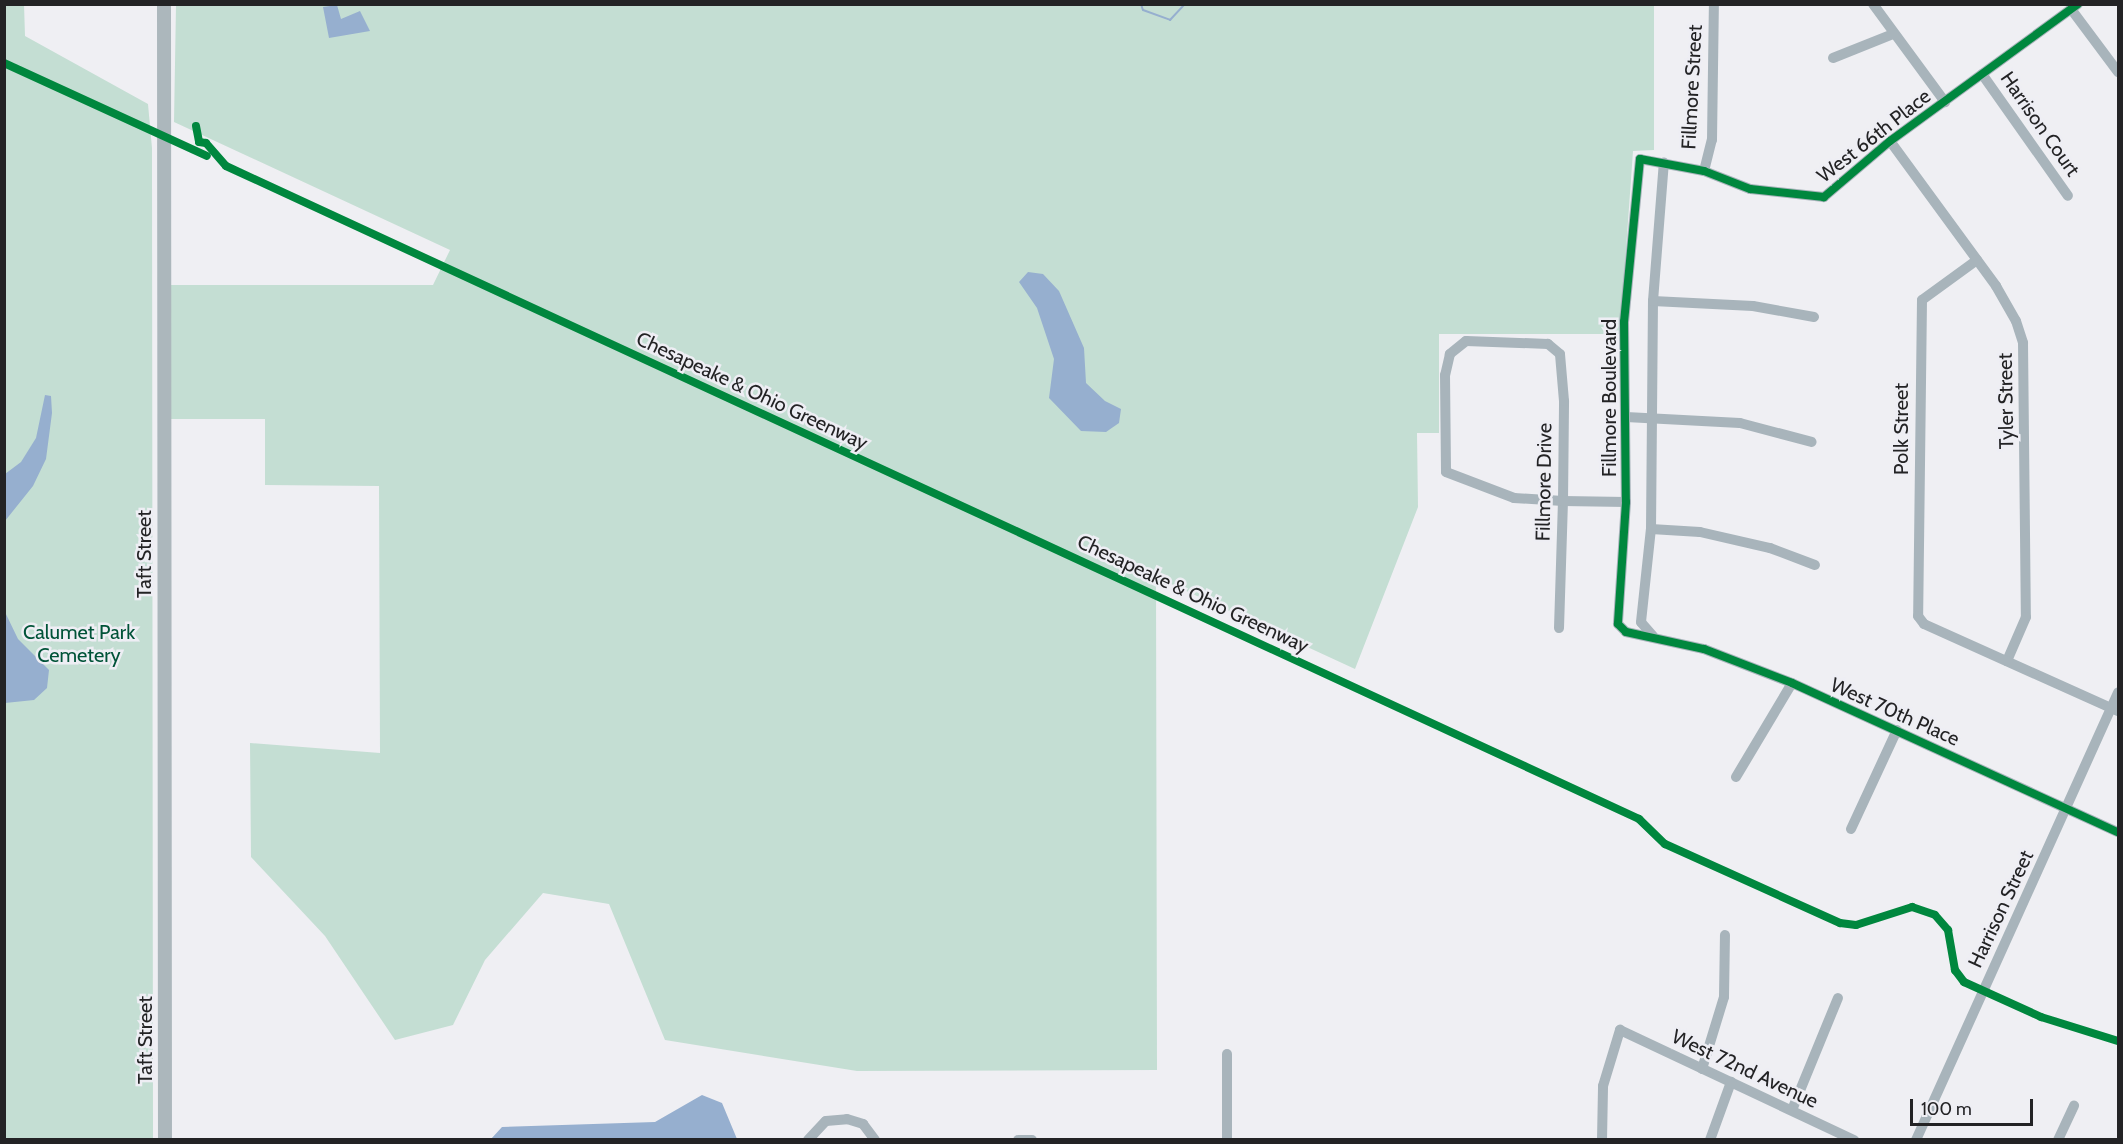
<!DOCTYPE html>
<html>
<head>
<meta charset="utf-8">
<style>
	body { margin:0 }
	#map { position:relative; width:2123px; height:1144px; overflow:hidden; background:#efeff3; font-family:Cabin,sans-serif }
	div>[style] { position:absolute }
	.green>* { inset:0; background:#c4ded3 }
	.water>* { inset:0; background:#96afcf }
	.stream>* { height:2px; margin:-1px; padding:0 1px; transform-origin:1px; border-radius:1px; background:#96afcf }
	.minor>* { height:10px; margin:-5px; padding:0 5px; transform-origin:5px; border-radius:5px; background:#a8b4bb }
	.major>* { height:14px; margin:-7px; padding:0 7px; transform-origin:7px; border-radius:7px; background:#acb7bc }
	.cycleway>* { height:8px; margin:-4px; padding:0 4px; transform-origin:4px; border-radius:4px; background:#00873e }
	span { translate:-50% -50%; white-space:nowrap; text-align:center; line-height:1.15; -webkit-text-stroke:5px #eeeef4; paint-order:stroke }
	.street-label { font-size:20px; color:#232325 }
	.park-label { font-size:20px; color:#005338 }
	.frame { position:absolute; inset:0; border:6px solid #232325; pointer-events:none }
	.scale { position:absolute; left:1910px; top:1099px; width:123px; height:27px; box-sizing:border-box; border:3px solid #232325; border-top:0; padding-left:8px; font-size:18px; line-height:21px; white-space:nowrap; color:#232325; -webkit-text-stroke:4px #eeeef4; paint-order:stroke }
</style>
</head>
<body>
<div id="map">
	<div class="green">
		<div style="clip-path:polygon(24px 4px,25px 36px,148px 104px,152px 148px,153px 1139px,5px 1140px,4px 5px)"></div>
		<div style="clip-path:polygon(176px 5px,1654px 5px,1654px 150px,1633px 151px,1620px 334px,1439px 334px,1439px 433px,1417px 433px,1418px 507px,1355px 669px,1156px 577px,1157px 1070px,857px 1071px,665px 1040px,609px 904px,543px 893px,485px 960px,453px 1025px,395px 1040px,325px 936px,251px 857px,250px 743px,380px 753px,379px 486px,265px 485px,265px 419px,167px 419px,167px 285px,433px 285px,450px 250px,174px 122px)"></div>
	</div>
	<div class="water">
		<div style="clip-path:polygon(337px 5px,341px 19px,360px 11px,370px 31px,329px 38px,323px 7px)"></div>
		<div style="clip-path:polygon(1028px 272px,1043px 274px,1059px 291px,1084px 348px,1086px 383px,1105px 401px,1121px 409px,1119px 423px,1106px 432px,1081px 431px,1049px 398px,1054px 359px,1037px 308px,1019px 282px)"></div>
		<div style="clip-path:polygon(45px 395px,51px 396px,52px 413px,46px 459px,33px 486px,5px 521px,5px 474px,21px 462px,36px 438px)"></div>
		<div style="clip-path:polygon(4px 610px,18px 639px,49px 670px,47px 688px,34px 700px,5px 703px)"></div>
		<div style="clip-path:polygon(702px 1095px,722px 1103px,737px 1139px,491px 1139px,502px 1127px,655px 1122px)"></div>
	</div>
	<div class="stream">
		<div style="left:1141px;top:4px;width:6px;rotate:72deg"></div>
		<div style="left:1143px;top:10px;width:29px;rotate:20deg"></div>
		<div style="left:1170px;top:20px;width:22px;rotate:-47deg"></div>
	</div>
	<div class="minor">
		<div style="left:1873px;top:4px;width:122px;rotate:53.7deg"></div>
		<div style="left:2078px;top:4px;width:233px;rotate:143.9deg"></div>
		<div style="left:1890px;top:141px;width:87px;rotate:139.7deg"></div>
		<div style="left:1824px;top:197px;width:74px;rotate:-173.8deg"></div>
		<div style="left:1750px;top:189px;width:49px;rotate:-158.6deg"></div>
		<div style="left:1704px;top:171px;width:65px;rotate:-169.4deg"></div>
		<div style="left:1640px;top:159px;width:164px;rotate:95.6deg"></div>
		<div style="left:1624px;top:322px;width:180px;rotate:89.4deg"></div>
		<div style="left:1626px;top:502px;width:122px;rotate:93.8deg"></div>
		<div style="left:1618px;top:624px;width:11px;rotate:45deg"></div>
		<div style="left:1626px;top:632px;width:80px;rotate:12.3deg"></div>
		<div style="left:1704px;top:649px;width:94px;rotate:21.1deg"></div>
		<div style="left:1792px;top:683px;width:358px;rotate:24.6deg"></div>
		<div style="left:2071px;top:9px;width:79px;rotate:53.3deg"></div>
		<div style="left:1833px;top:58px;width:65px;rotate:-21.8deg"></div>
		<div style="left:1982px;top:74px;width:149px;rotate:54.8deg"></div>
		<div style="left:1890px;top:141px;width:180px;rotate:53.8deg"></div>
		<div style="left:1996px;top:286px;width:40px;rotate:60.3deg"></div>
		<div style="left:2016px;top:321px;width:23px;rotate:72deg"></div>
		<div style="left:2023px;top:343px;width:274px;rotate:89.4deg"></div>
		<div style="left:2026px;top:617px;width:48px;rotate:113.4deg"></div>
		<div style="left:1704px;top:171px;width:32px;rotate:-76deg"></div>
		<div style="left:1712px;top:140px;width:136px;rotate:-89.2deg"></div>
		<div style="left:1977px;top:260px;width:68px;rotate:144deg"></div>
		<div style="left:1922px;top:300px;width:316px;rotate:90.7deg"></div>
		<div style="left:1918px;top:616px;width:10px;rotate:53deg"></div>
		<div style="left:1924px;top:624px;width:213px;rotate:24.2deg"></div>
		<div style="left:1653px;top:301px;width:100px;rotate:2.9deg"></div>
		<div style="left:1753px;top:306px;width:62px;rotate:10.2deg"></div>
		<div style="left:1626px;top:417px;width:114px;rotate:3deg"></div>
		<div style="left:1740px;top:423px;width:74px;rotate:14.8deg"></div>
		<div style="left:1651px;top:529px;width:49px;rotate:3.5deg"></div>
		<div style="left:1700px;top:532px;width:72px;rotate:12.9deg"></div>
		<div style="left:1770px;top:548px;width:48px;rotate:20.7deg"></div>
		<div style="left:1559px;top:628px;width:127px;rotate:-88.2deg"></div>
		<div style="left:1563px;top:501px;width:100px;rotate:-89.4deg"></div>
		<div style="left:1564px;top:401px;width:47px;rotate:-94.9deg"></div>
		<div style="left:1560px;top:354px;width:16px;rotate:-140deg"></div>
		<div style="left:1548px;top:344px;width:82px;rotate:-177.9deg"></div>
		<div style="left:1466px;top:341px;width:21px;rotate:141deg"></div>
		<div style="left:1450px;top:354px;width:22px;rotate:103deg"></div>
		<div style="left:1445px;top:375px;width:97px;rotate:89.4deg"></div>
		<div style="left:1446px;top:472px;width:73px;rotate:20.9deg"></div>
		<div style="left:1514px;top:498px;width:49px;rotate:3.5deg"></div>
		<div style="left:1563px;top:501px;width:63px;rotate:0.9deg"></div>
		<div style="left:1653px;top:636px;width:18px;rotate:-131deg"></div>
		<div style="left:1641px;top:622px;width:94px;rotate:-83.9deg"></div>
		<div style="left:1651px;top:529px;width:228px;rotate:-89.5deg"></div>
		<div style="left:1653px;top:301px;width:139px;rotate:-85.5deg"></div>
		<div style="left:1736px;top:777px;width:109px;rotate:-59.2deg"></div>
		<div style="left:1851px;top:829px;width:109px;rotate:-65.1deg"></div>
		<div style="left:1702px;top:1069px;width:75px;rotate:-73deg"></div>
		<div style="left:1724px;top:997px;width:62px;rotate:-89.1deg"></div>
		<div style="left:1792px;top:1110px;width:121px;rotate:-67.7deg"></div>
		<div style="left:808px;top:1140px;width:26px;rotate:-47deg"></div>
		<div style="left:826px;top:1121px;width:21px;rotate:-5deg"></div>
		<div style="left:847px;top:1119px;width:17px;rotate:17deg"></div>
		<div style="left:863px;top:1124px;width:20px;rotate:53deg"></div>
		<div style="left:1018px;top:1140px;width:14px"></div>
		<div style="left:1227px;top:1140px;width:86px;rotate:-90deg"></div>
		<div style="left:1602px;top:1140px;width:54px;rotate:-88.9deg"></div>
		<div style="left:1603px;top:1086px;width:59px;rotate:-73.1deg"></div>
		<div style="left:1620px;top:1030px;width:259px;rotate:25.2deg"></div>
		<div style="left:1710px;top:1140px;width:62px;rotate:-70.1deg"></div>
		<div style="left:1916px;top:1140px;width:491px;rotate:-65.7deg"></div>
		<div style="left:2058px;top:1140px;width:38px;rotate:-65deg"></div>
	</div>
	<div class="major">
		<div style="left:164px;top:4px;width:1136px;rotate:89.95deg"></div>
	</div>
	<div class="cycleway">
		<div style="left:2078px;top:4px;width:233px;rotate:143.9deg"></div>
		<div style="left:1890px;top:141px;width:87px;rotate:139.7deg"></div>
		<div style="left:1824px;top:197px;width:74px;rotate:-173.8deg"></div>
		<div style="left:1750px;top:189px;width:49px;rotate:-158.6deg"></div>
		<div style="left:1704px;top:171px;width:65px;rotate:-169.4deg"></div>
		<div style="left:1640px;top:159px;width:164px;rotate:95.6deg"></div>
		<div style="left:1624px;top:322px;width:180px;rotate:89.4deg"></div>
		<div style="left:1626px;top:502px;width:122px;rotate:93.8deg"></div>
		<div style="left:1618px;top:624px;width:11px;rotate:45deg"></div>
		<div style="left:1626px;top:632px;width:80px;rotate:12.3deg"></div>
		<div style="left:1704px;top:649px;width:94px;rotate:21.1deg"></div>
		<div style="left:1792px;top:683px;width:358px;rotate:24.6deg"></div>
		<div style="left:4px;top:63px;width:223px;rotate:24.6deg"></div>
		<div style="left:196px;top:126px;width:16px;rotate:79deg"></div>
		<div style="left:199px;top:142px;width:7px;rotate:8deg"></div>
		<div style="left:206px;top:143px;width:30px;rotate:49deg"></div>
		<div style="left:226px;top:166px;width:1557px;rotate:24.8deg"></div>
		<div style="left:1639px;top:819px;width:36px;rotate:44deg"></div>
		<div style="left:1665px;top:844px;width:192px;rotate:24.3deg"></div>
		<div style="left:1840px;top:923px;width:16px;rotate:7deg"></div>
		<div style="left:1856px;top:925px;width:59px;rotate:-17.8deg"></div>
		<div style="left:1912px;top:907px;width:24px;rotate:19deg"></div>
		<div style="left:1935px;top:915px;width:20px;rotate:49deg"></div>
		<div style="left:1948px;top:930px;width:41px;rotate:80.1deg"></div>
		<div style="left:1955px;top:970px;width:15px;rotate:53deg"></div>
		<div style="left:1964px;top:982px;width:85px;rotate:24.4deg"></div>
		<div style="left:2041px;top:1017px;width:81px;rotate:17.3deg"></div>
	</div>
	<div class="street-label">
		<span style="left:1692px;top:87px;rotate:-87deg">Fillmore Street</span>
		<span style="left:2040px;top:124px;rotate:55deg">Harrison Court</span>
		<span style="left:1874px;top:136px;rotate:-38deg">West 66th Place</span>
		<span style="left:752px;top:391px;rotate:25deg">Chesapeake &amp; Ohio Greenway</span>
		<span style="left:1609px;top:398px;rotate:-90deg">Fillmore Boulevard</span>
		<span style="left:2006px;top:401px;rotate:-91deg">Tyler Street</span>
		<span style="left:1901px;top:429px;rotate:-90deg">Polk Street</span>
		<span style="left:1544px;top:482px;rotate:-89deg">Fillmore Drive</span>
		<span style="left:144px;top:554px;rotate:-90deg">Taft Street</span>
		<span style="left:1193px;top:594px;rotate:25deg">Chesapeake &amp; Ohio Greenway</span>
		<span style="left:1895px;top:712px;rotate:24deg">West 70th Place</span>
		<span style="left:2001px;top:909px;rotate:-65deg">Harrison Street</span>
		<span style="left:145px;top:1040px;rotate:-90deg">Taft Street</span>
		<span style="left:1745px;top:1069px;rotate:25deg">West 72nd Avenue</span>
	</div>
	<div class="park-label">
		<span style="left:79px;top:644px">Calumet Park<br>Cemetery</span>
	</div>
	<div class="frame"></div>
	<div class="scale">100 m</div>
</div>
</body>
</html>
